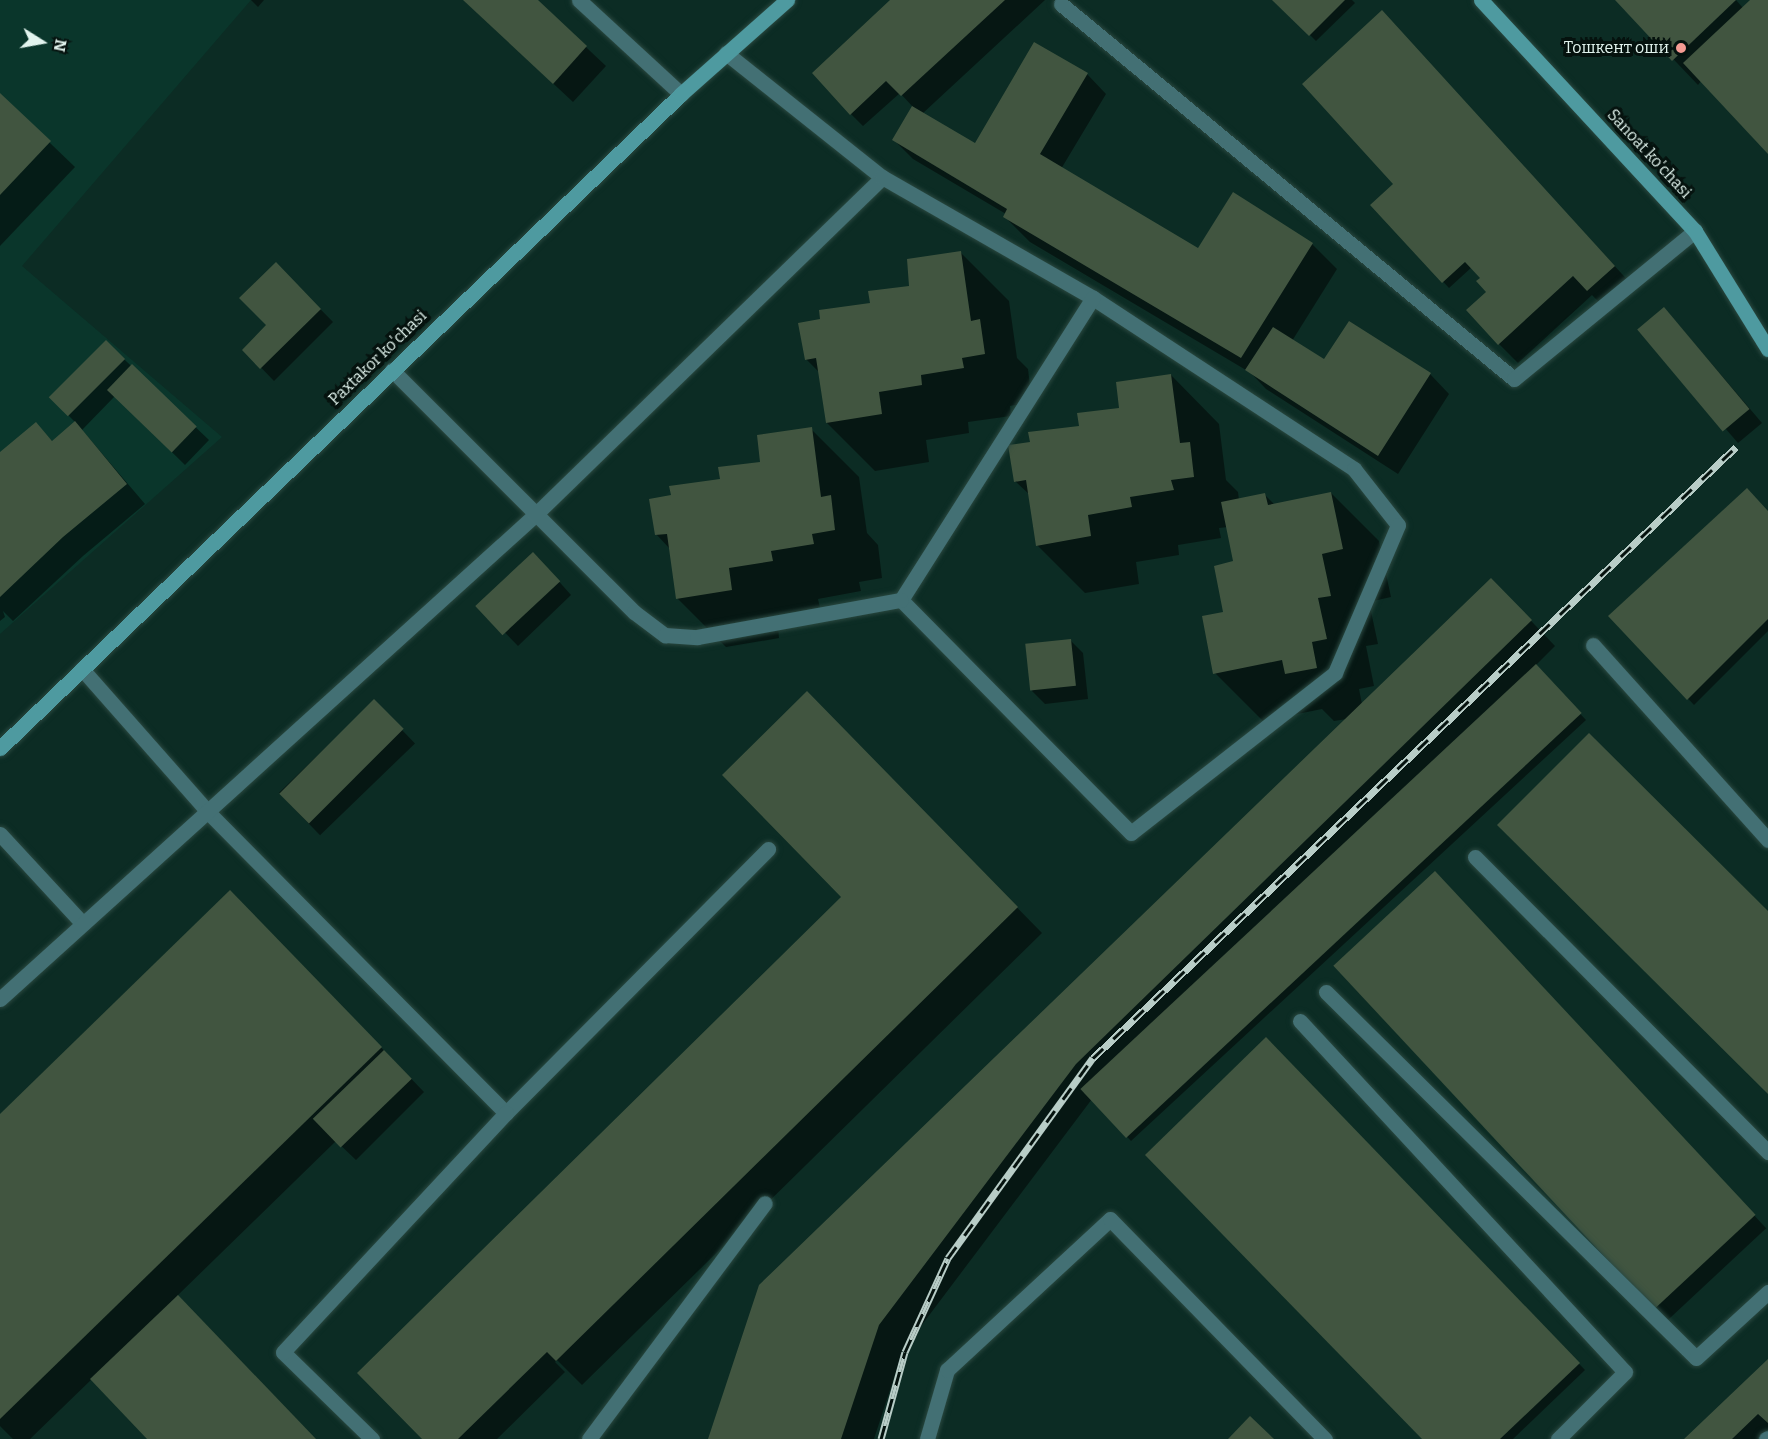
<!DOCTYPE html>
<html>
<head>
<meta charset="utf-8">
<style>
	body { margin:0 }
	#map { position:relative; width:1768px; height:1439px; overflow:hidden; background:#0c2c24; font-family:Bitter,serif }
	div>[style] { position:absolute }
	.built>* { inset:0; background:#0a362b }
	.shadow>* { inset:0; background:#0007; transform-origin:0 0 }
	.building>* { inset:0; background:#415540; transform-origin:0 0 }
	.roads { filter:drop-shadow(0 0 2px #2a4840) drop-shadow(0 0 2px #2a4840) }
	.service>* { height:15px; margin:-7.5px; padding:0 7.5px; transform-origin:7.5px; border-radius:7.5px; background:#437074 }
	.minor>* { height:15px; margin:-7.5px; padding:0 7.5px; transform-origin:7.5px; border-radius:7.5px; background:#437074 }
	.tertiary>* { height:15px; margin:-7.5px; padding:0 7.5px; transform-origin:7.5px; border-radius:7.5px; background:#437074 }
	.secondary>* { height:15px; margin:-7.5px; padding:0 7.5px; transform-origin:7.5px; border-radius:7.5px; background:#4e9aa0 }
	.rail>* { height:7px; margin-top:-3.5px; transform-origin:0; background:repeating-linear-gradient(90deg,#05120e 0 14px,#b8cdc7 0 28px); box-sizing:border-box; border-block:2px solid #b8cdc7 }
	.dots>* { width:16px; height:16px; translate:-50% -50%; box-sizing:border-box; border:3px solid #05120e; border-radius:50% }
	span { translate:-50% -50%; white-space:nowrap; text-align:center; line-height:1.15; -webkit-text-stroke:6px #05120e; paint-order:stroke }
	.poi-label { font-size:16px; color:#e2f4ee }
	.right { translate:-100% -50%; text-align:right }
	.street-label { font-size:16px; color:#e2f4ee }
	.north { position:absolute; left:12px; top:12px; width:60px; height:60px; -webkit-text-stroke:4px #05120e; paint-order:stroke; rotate:101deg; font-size:16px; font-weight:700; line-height:24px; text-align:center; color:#e2f4ee }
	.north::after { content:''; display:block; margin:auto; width:21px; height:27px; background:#e2f4ee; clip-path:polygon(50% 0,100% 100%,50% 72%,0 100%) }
</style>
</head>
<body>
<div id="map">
	<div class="built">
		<div style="clip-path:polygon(0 0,251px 0,22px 266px,222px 437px,0 634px)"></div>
	</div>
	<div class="shadow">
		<div style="clip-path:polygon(251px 0,264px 0,258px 7px)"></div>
		<div style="clip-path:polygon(464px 0,536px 0,606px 66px,573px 102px)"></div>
		<div style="clip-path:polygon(892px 0,1045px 0,922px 114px,976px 145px,1087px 74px,1106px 94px,1061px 169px,1198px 250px,1234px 194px,1312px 244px,1337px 269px,1292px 341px,1325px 362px,1430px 374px,1449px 394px,1398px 474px,1266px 389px,1251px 373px,1030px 242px,1005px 217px,1006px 214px,913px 159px,894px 140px,913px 107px,900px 93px,863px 126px,851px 114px)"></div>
		<div style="clip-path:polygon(1275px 0,1352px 0,1355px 3px,1316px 41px)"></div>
		<div style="clip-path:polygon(1617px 0,1736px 0,1743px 8px,1752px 0,1768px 0,1768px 152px,1701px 81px,1698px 85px)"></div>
		<div style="clip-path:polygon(0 95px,75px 167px,0 246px)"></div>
		<div style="clip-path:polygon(1372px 205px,1565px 212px,1633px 286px,1607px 310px,1592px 295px,1518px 363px,1499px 344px,1488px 292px,1482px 278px,1472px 267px,1449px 288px)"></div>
		<div style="clip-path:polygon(961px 253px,1009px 301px,1017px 358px,1028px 369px,1032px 402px,1010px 406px,1011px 416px,968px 422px,969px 433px,926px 440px,929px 462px,875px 471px,827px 423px,820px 373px,806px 359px,822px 321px,911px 288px)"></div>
		<div style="clip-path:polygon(276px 264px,333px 322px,274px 381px,244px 350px,268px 325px)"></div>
		<div style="clip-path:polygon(1676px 322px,1762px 423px,1738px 443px,1640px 330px)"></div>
		<div style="clip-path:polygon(106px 342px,209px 440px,185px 465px,115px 396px,82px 430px,145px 504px,83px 556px,13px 621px,3px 611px,5px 617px,0 621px,0 454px,36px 424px,53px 442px,76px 423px,52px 399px)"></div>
		<div style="clip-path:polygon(1171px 375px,1219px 424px,1226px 480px,1238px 492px,1239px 500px,1265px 495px,1275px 505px,1331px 493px,1379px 541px,1391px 597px,1369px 602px,1378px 644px,1366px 646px,1374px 686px,1359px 689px,1362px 704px,1516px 605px,1555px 646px,1535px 666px,1586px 720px,1131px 1141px,1092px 1099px,903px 1350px,874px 1439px,710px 1439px,1347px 719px,1334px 721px,1322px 709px,1263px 721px,1215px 673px,1235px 563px,1228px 527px,1219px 528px,1221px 538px,1178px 545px,1179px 555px,1136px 562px,1139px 584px,1085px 593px,1037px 545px,1030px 495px,1015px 481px,1032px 443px,1081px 427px,1121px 410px)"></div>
		<div style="clip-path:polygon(811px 429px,859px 477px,867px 533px,878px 545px,882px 578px,859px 582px,861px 591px,818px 599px,820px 608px,777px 616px,779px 638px,726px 647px,678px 599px,670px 549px,656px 534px,672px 496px,722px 480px,761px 463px)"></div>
		<div style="clip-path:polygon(1768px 513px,1768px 631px,1694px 705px,1610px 616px)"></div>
		<div style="clip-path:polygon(546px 567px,571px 595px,518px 646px,479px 606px)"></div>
		<div style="clip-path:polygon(1070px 640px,1083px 653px,1088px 699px,1045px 704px,1032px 691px)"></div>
		<div style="left:374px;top:701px;width:59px;height:132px;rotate:46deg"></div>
		<div style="clip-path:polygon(832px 718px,1042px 933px,582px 1385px,557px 1360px,555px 1362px,565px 1372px,497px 1439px,424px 1439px,844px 897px)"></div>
		<div style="left:1447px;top:886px;width:468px;height:137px;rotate:47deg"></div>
		<div style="clip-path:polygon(315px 979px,424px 1092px,356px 1160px,336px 1141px,177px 1296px,315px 1439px,149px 1439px,92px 1379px,30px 1439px,13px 1439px,0 1426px,0 1116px)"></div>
		<div style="clip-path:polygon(1266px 1039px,1585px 1370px,1513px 1439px,1424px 1439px)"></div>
		<div style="clip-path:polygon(1768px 1361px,1768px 1430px,1758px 1439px,1686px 1439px)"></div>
	</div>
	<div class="building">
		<div style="clip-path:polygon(463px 0,538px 0,587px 46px,553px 84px)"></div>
		<div style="clip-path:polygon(890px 0,1005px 0,901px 96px,886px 81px,850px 115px,812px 73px)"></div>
		<div style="clip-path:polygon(1272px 0,1345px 0,1309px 36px)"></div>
		<div style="clip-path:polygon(1615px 0,1736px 0,1672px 61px)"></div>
		<div style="clip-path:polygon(1750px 0,1768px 0,1768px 154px,1683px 63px)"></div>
		<div style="clip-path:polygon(1382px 10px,1615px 266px,1587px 291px,1573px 276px,1498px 345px,1466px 310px,1486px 292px,1476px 281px,1480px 278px,1465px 262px,1442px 283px,1370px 205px,1393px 184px,1302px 84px)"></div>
		<div style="clip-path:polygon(1034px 42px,1088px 73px,1040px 154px,1198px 248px,1233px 192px,1313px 243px,1241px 358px,1003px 217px,1007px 209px,892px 140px,912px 106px,975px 143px)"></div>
		<div style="clip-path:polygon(0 93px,51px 141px,0 195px)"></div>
		<div style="clip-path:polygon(961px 251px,971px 321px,980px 319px,985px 354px,962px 358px,964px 368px,921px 375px,922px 385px,879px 392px,882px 414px,826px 423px,816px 358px,805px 360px,798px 323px,820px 319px,819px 310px,870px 303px,868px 291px,909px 286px,907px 259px)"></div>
		<div style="clip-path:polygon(276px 262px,321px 309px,260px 369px,242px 350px,266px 325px,239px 298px)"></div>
		<div style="left:1664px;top:307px;width:133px;height:35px;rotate:50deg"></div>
		<div style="clip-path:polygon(1349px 321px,1431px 373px,1378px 456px,1245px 370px,1273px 327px,1324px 359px)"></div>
		<div style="left:106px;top:340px;width:27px;height:81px;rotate:45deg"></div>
		<div style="left:132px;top:364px;width:90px;height:36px;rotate:44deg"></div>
		<div style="clip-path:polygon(1171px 374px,1180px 443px,1190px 442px,1194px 477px,1171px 480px,1174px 490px,1130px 497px,1132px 507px,1088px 515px,1091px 536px,1036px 546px,1026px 480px,1014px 482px,1008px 445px,1030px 442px,1028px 432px,1079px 426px,1077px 413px,1119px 408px,1116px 382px)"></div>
		<div style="clip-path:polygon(75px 421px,127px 484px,63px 537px,0 597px,0 452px,36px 422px,52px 441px)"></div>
		<div style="clip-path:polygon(812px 427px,821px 497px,831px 495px,835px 530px,812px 534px,814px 544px,771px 551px,773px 561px,729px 568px,732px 590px,676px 599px,667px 534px,655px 535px,649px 499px,671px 495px,669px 486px,720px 479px,718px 467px,760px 462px,757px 435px)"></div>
		<div style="clip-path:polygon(1747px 488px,1768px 511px,1768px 619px,1687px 700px,1608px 616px)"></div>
		<div style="clip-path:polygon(1331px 492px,1343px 549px,1322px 554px,1331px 596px,1318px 598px,1327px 639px,1312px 642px,1317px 668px,1285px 674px,1282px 660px,1213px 674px,1202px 616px,1223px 612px,1214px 566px,1233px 561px,1221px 502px,1265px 493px,1268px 505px)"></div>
		<div style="left:533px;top:552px;width:40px;height:79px;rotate:47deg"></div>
		<div style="clip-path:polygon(1491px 578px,1532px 620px,1076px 1064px,879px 1325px,841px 1439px,708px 1439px,759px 1285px)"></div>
		<div style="left:1071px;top:639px;width:47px;height:46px;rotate:84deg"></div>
		<div style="left:1536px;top:664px;width:67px;height:623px;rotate:47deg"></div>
		<div style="clip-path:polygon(807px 691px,1018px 907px,556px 1361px,547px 1352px,458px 1439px,422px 1439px,357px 1373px,841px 897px,722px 775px)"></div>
		<div style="left:374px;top:699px;width:42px;height:134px;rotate:45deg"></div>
		<div style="clip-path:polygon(1589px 733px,1768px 911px,1768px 1094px,1497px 825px)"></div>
		<div style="left:1435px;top:871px;width:470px;height:139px;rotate:47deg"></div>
		<div style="clip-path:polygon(230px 890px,382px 1047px,0 1419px,0 1114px)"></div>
		<div style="clip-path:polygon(1266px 1037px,1580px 1363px,1500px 1439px,1422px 1439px,1145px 1155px)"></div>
		<div style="left:384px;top:1050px;width:40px;height:99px;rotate:46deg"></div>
		<div style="clip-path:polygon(178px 1295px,316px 1439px,147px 1439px,90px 1379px)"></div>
		<div style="clip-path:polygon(1768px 1359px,1768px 1423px,1758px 1414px,1732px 1439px,1684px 1439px)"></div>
		<div style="clip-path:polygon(1250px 1416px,1274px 1439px,1228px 1439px)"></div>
	</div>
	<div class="roads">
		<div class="service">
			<div style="left:1061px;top:4px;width:588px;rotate:39.62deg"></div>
			<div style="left:1514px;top:379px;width:234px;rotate:-39.3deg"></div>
			<div style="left:726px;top:53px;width:199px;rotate:38.5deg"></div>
			<div style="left:1593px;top:645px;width:262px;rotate:48.1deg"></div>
			<div style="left:82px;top:669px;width:189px;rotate:48.6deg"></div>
			<div style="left:207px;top:811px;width:425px;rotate:45.3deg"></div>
			<div style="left:506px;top:1113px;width:372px;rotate:-45.2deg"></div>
			<div style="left:0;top:834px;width:122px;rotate:47.3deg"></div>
			<div style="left:1475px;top:857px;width:416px;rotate:45.2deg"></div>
			<div style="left:1326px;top:992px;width:520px;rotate:44.69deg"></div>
			<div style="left:1696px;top:1358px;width:98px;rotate:-42.5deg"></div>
			<div style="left:0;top:999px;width:723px;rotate:-42.14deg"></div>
			<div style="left:536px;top:514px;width:483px;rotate:-44.2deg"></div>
			<div style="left:882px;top:177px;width:243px;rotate:29.8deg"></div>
			<div style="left:1093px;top:298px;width:312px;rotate:33.2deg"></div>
			<div style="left:1354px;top:469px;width:71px;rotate:51.8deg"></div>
			<div style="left:1398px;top:525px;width:161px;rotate:113.1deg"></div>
			<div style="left:1335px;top:673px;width:259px;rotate:141.9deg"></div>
			<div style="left:1131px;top:833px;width:327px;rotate:-134.6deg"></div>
			<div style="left:901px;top:600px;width:358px;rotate:-57.6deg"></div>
			<div style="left:1300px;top:1021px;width:478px;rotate:47.2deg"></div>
			<div style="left:1625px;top:1372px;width:95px;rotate:135deg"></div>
			<div style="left:372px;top:1439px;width:124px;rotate:-135.7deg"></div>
			<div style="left:283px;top:1352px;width:327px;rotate:-47deg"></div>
			<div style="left:589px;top:1439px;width:294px;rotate:-53.3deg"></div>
			<div style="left:927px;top:1439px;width:72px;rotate:-73.8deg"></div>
			<div style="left:947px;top:1370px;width:222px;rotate:-42.8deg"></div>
			<div style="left:1110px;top:1219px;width:308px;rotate:45.7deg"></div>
			<div style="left:1766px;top:1439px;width:2px;rotate:-27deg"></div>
		</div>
		<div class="minor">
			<div style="left:392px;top:370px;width:342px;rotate:45deg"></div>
			<div style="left:634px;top:612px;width:39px;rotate:37deg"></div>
			<div style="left:665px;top:635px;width:32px;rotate:4deg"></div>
			<div style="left:697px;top:637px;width:207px;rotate:-10.3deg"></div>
		</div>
		<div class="tertiary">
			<div style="left:579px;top:0;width:139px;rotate:42.7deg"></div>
		</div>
		<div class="secondary">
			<div style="left:1481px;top:0;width:315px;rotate:47.2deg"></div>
			<div style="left:1695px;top:231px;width:139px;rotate:58.3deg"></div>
			<div style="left:0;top:748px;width:944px;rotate:-43.84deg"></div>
			<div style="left:681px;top:94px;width:142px;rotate:-41.6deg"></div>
		</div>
	</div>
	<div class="rail">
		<div style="left:881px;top:1439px;width:90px;rotate:-74.6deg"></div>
		<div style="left:905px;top:1352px;width:103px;rotate:-65.4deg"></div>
		<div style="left:948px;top:1258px;width:247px;rotate:-54.1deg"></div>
		<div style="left:1093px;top:1058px;width:887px;rotate:-43.54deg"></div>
	</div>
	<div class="dots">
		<div style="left:1681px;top:48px;background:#f59c94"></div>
	</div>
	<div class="poi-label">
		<span class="right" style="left:1669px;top:48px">Тошкент оши</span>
	</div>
	<div class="street-label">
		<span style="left:1649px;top:154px;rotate:47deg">Sanoat ko'chasi</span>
		<span style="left:378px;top:358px;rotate:-44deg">Paxtakor ko'chasi</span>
	</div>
	<div class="north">N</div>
</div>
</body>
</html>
